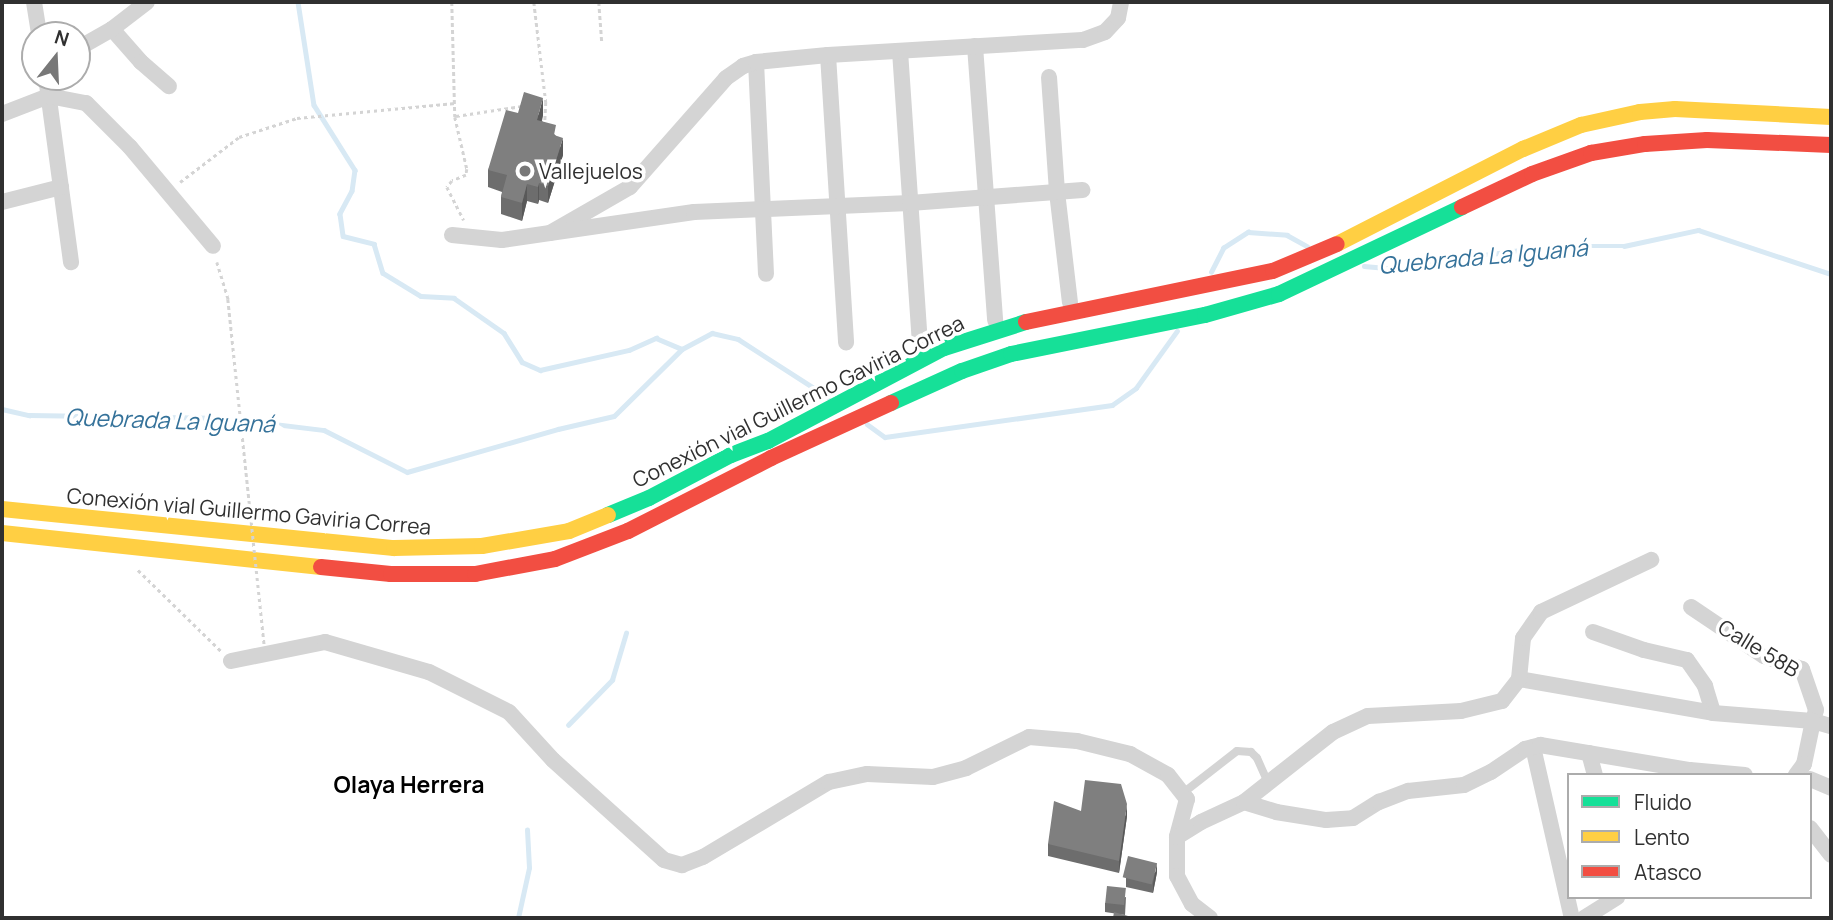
<!DOCTYPE html>
<html>
<head>
<meta charset="utf-8">
<style>
	body { margin:0 }
	#map { position:relative; width:1833px; height:920px; overflow:hidden; background:#fff; font-family:Manrope,sans-serif }
	div>[style] { position:absolute }
	.stream>* { height:4.5px; margin:-2.25px; padding:0 2.25px; transform-origin:2.25px; border-radius:2.25px; background:#d8e9f4 }
	.path>* { height:2.5px; margin-top:-1.25px; transform-origin:0; background:repeating-linear-gradient(90deg,#d4d4d4 0 3.5px,transparent 0 7px) }
	.lane>* { height:8px; margin:-4px; padding:0 4px; transform-origin:4px; border-radius:4px; background:#d4d4d4 }
	.street>* { height:16px; margin:-8px; padding:0 8px; transform-origin:8px; border-radius:8px; background:#d4d4d4 }
	.fast>* { height:16px; margin:-8px; padding:0 8px; transform-origin:8px; border-radius:8px; background:#16e098 }
	.slow>* { height:16px; margin:-8px; padding:0 8px; transform-origin:8px; border-radius:8px; background:#ffcf43 }
	.jam>* { height:16px; margin:-8px; padding:0 8px; transform-origin:8px; border-radius:8px; background:#f24e42 }
	.path-bridge>* { height:2.5px; margin-top:-1.25px; transform-origin:0; background:repeating-linear-gradient(90deg,#d4d4d4 0 3.5px,transparent 0 7px) }
	.wall>* { inset:0; background:#6d6d6d }
	.shaded-wall>* { inset:0; background:#595959 }
	.building>* { inset:0; background:#7f7f7f; transform-origin:0 0 }
	.dots>* { width:19px; height:19px; translate:-50% -50%; box-sizing:border-box; border:4px solid #fff; border-radius:50% }
	span { translate:-50% -50%; white-space:nowrap; text-align:center; line-height:1.15; -webkit-text-stroke:7px #fff; paint-order:stroke }
	.poi-label { font-size:21px; color:#303030 }
	.left { translate:0 -50%; text-align:left }
	.street-label { font-size:21px; color:#303030 }
	.water-label { font-size:23px; color:#35729a; font-style:italic }
	.neighbourhood-label { font-size:23px; color:#000; font-weight:700 }
	.frame { position:absolute; inset:0; border:4px solid #303030; pointer-events:none }
	.legend { position:absolute; left:1567px; top:773px; width:245px; height:126px; box-sizing:border-box; background:#fff; border:2px solid #acacac; margin:0; padding:9px 12px; list-style:none; font-size:21px; color:#303030 }
	.legend li { display:flex; align-items:center; gap:14px; height:35px }
	.legend b { width:35px; border:2px solid #acacac }
	.north { position:absolute; left:21px; top:21px; width:70px; height:70px; box-sizing:border-box; background:#fff; border:2px solid #acacac; border-radius:50%; rotate:18deg; font-size:19px; font-weight:700; line-height:28px; text-align:center; color:#303030 }
	.north::after { content:''; display:block; margin:auto; width:24px; height:32px; background:#787878; clip-path:polygon(50% 0,100% 100%,50% 72%,0 100%) }
</style>
</head>
<body>
<div id="map">
	<div class="stream">
		<div style="left:298px;top:2px;width:104px;rotate:81.2deg"></div>
		<div style="left:314px;top:105px;width:77px;rotate:57.8deg"></div>
		<div style="left:355px;top:170px;width:21px;rotate:98deg"></div>
		<div style="left:352px;top:191px;width:26px;rotate:118deg"></div>
		<div style="left:340px;top:214px;width:22px;rotate:82deg"></div>
		<div style="left:343px;top:236px;width:32px;rotate:14deg"></div>
		<div style="left:374px;top:244px;width:30px;rotate:73deg"></div>
		<div style="left:383px;top:273px;width:44px;rotate:31.2deg"></div>
		<div style="left:421px;top:296px;width:33px;rotate:3deg"></div>
		<div style="left:454px;top:298px;width:61px;rotate:35deg"></div>
		<div style="left:504px;top:333px;width:34px;rotate:58deg"></div>
		<div style="left:522px;top:362px;width:20px;rotate:24deg"></div>
		<div style="left:540px;top:370px;width:91px;rotate:-12.7deg"></div>
		<div style="left:629px;top:350px;width:30px;rotate:-24deg"></div>
		<div style="left:656px;top:338px;width:28px;rotate:23deg"></div>
		<div style="left:1364px;top:266px;width:25px;rotate:5deg"></div>
		<div style="left:1389px;top:268px;width:162px;rotate:-7.8deg"></div>
		<div style="left:1549px;top:246px;width:75px"></div>
		<div style="left:1624px;top:246px;width:76px;rotate:-12.2deg"></div>
		<div style="left:1698px;top:230px;width:140px;rotate:18.3deg"></div>
		<div style="left:1211px;top:272px;width:27px;rotate:-63deg"></div>
		<div style="left:1223px;top:248px;width:30px;rotate:-33deg"></div>
		<div style="left:1248px;top:232px;width:39px;rotate:4deg"></div>
		<div style="left:1287px;top:235px;width:23px;rotate:29deg"></div>
		<div style="left:2px;top:409px;width:28px;rotate:13deg"></div>
		<div style="left:29px;top:415px;width:197px;rotate:0.9deg"></div>
		<div style="left:226px;top:418px;width:99px;rotate:7deg"></div>
		<div style="left:324px;top:430px;width:93px;rotate:26.8deg"></div>
		<div style="left:407px;top:472px;width:157px;rotate:-15.9deg"></div>
		<div style="left:558px;top:429px;width:57px;rotate:-13.1deg"></div>
		<div style="left:614px;top:416px;width:95px;rotate:-44.6deg"></div>
		<div style="left:682px;top:349px;width:34px;rotate:-28deg"></div>
		<div style="left:712px;top:333px;width:27px;rotate:13deg"></div>
		<div style="left:738px;top:339px;width:107px;rotate:32.8deg"></div>
		<div style="left:867px;top:424px;width:22px;rotate:36deg"></div>
		<div style="left:885px;top:437px;width:229px;rotate:-8deg"></div>
		<div style="left:1112px;top:405px;width:29px;rotate:-35deg"></div>
		<div style="left:1136px;top:388px;width:70px;rotate:-54.3deg"></div>
		<div style="left:568px;top:725px;width:63px;rotate:-45.6deg"></div>
		<div style="left:612px;top:680px;width:49px;rotate:-73.4deg"></div>
		<div style="left:518px;top:918px;width:51px;rotate:-77.6deg"></div>
		<div style="left:529px;top:868px;width:38px;rotate:-93deg"></div>
	</div>
	<div class="path">
		<div style="left:452px;top:2px;width:115px;rotate:88.5deg"></div>
		<div style="left:455px;top:117px;width:53px;rotate:77deg"></div>
		<div style="left:467px;top:169px;width:6px;rotate:99deg"></div>
		<div style="left:466px;top:175px;width:15px;rotate:157deg"></div>
		<div style="left:452px;top:181px;width:8px;rotate:130deg"></div>
		<div style="left:447px;top:187px;width:37px;rotate:63deg"></div>
		<div style="left:534px;top:2px;width:101px;rotate:83.2deg"></div>
		<div style="left:546px;top:102px;width:22px;rotate:93deg"></div>
		<div style="left:599px;top:2px;width:41px;rotate:85.8deg"></div>
		<div style="left:456px;top:116px;width:67px;rotate:-8.6deg"></div>
		<div style="left:180px;top:182px;width:74px;rotate:-37.3deg"></div>
		<div style="left:239px;top:137px;width:61px;rotate:-18.1deg"></div>
		<div style="left:297px;top:118px;width:159px;rotate:-5.4deg"></div>
		<div style="left:217px;top:262px;width:39px;rotate:73deg"></div>
		<div style="left:138px;top:570px;width:116px;rotate:44.3deg"></div>
	</div>
	<div class="lane">
		<div style="left:1183px;top:793px;width:68px;rotate:-37.9deg"></div>
		<div style="left:1237px;top:751px;width:14px;rotate:4deg"></div>
		<div style="left:1251px;top:752px;width:8px;rotate:45deg"></div>
		<div style="left:1257px;top:758px;width:27px;rotate:66deg"></div>
	</div>
	<div class="street">
		<div style="left:34px;top:2px;width:33px;rotate:81deg"></div>
		<div style="left:112px;top:29px;width:44px;rotate:48.7deg"></div>
		<div style="left:141px;top:62px;width:37px;rotate:41deg"></div>
		<div style="left:975px;top:46px;width:275px;rotate:85.8deg"></div>
		<div style="left:77px;top:49px;width:40px;rotate:-29.7deg"></div>
		<div style="left:112px;top:29px;width:44px;rotate:-37.6deg"></div>
		<div style="left:900px;top:51px;width:296px;rotate:86.1deg"></div>
		<div style="left:828px;top:55px;width:288px;rotate:86.4deg"></div>
		<div style="left:756px;top:62px;width:212px;rotate:87.3deg"></div>
		<div style="left:46px;top:77px;width:187px;rotate:82.3deg"></div>
		<div style="left:1049px;top:77px;width:115px;rotate:86deg"></div>
		<div style="left:1057px;top:192px;width:111px;rotate:83.3deg"></div>
		<div style="left:2px;top:114px;width:50px;rotate:-21deg"></div>
		<div style="left:49px;top:96px;width:38px;rotate:11deg"></div>
		<div style="left:86px;top:103px;width:62px;rotate:45deg"></div>
		<div style="left:130px;top:147px;width:129px;rotate:50deg"></div>
		<div style="left:2px;top:202px;width:61px;rotate:-14.3deg"></div>
		<div style="left:550px;top:233px;width:92px;rotate:-29.9deg"></div>
		<div style="left:630px;top:187px;width:145px;rotate:-48.6deg"></div>
		<div style="left:726px;top:78px;width:21px;rotate:-35deg"></div>
		<div style="left:743px;top:66px;width:14px;rotate:-17deg"></div>
		<div style="left:756px;top:62px;width:72px;rotate:-5.6deg"></div>
		<div style="left:828px;top:55px;width:255px;rotate:-3.4deg"></div>
		<div style="left:1083px;top:40px;width:23px;rotate:-20deg"></div>
		<div style="left:1105px;top:32px;width:19px;rotate:-47deg"></div>
		<div style="left:1118px;top:18px;width:16px;rotate:-79deg"></div>
		<div style="left:452px;top:235px;width:50px;rotate:5.7deg"></div>
		<div style="left:502px;top:240px;width:194px;rotate:-8.3deg"></div>
		<div style="left:694px;top:212px;width:216px;rotate:-2.4deg"></div>
		<div style="left:910px;top:203px;width:173px;rotate:-4.3deg"></div>
		<div style="left:1691px;top:607px;width:88px;rotate:33.9deg"></div>
		<div style="left:1764px;top:656px;width:40px;rotate:18.9deg"></div>
		<div style="left:1802px;top:669px;width:43px;rotate:71.1deg"></div>
		<div style="left:1816px;top:710px;width:11px;rotate:105deg"></div>
		<div style="left:1813px;top:721px;width:19px;rotate:16deg"></div>
		<div style="left:1593px;top:632px;width:54px;rotate:19.4deg"></div>
		<div style="left:1644px;top:650px;width:44px;rotate:13.1deg"></div>
		<div style="left:1687px;top:660px;width:32px;rotate:55deg"></div>
		<div style="left:1705px;top:686px;width:28px;rotate:73deg"></div>
		<div style="left:231px;top:661px;width:96px;rotate:-11.4deg"></div>
		<div style="left:325px;top:642px;width:108px;rotate:16.1deg"></div>
		<div style="left:429px;top:672px;width:89px;rotate:26.6deg"></div>
		<div style="left:509px;top:712px;width:65px;rotate:47.5deg"></div>
		<div style="left:553px;top:760px;width:149px;rotate:42deg"></div>
		<div style="left:664px;top:860px;width:19px;rotate:16deg"></div>
		<div style="left:682px;top:865px;width:22px;rotate:-21deg"></div>
		<div style="left:703px;top:857px;width:147px;rotate:-30.8deg"></div>
		<div style="left:829px;top:782px;width:39px;rotate:-12deg"></div>
		<div style="left:867px;top:774px;width:66px;rotate:2.6deg"></div>
		<div style="left:933px;top:777px;width:34px;rotate:-15deg"></div>
		<div style="left:966px;top:768px;width:70px;rotate:-26.2deg"></div>
		<div style="left:1029px;top:737px;width:48px;rotate:4.8deg"></div>
		<div style="left:1077px;top:741px;width:55px;rotate:13.8deg"></div>
		<div style="left:1130px;top:754px;width:43px;rotate:28.9deg"></div>
		<div style="left:1168px;top:775px;width:31px;rotate:52deg"></div>
		<div style="left:1187px;top:799px;width:39px;rotate:105deg"></div>
		<div style="left:1177px;top:837px;width:39px;rotate:90deg"></div>
		<div style="left:1177px;top:876px;width:32px;rotate:62deg"></div>
		<div style="left:1192px;top:904px;width:23px;rotate:38deg"></div>
		<div style="left:1519px;top:679px;width:197px;rotate:9.9deg"></div>
		<div style="left:1713px;top:713px;width:100px;rotate:4.6deg"></div>
		<div style="left:1813px;top:721px;width:44px;rotate:101.8deg"></div>
		<div style="left:1804px;top:764px;width:14px;rotate:126deg"></div>
		<div style="left:1533px;top:747px;width:175px;rotate:77.2deg"></div>
		<div style="left:1589px;top:753px;width:23px;rotate:75deg"></div>
		<div style="left:1810px;top:779px;width:23px;rotate:23deg"></div>
		<div style="left:1244px;top:802px;width:34px;rotate:17deg"></div>
		<div style="left:1276px;top:812px;width:51px;rotate:9.1deg"></div>
		<div style="left:1326px;top:820px;width:27px;rotate:-4deg"></div>
		<div style="left:1353px;top:818px;width:31px;rotate:-32deg"></div>
		<div style="left:1379px;top:802px;width:31px;rotate:-21deg"></div>
		<div style="left:1408px;top:791px;width:56px;rotate:-6.1deg"></div>
		<div style="left:1464px;top:785px;width:30px;rotate:-26deg"></div>
		<div style="left:1491px;top:772px;width:41px;rotate:-34.1deg"></div>
		<div style="left:1525px;top:749px;width:16px;rotate:-15deg"></div>
		<div style="left:1540px;top:745px;width:152px;rotate:9.5deg"></div>
		<div style="left:1690px;top:770px;width:55px;rotate:5.2deg"></div>
		<div style="left:1810px;top:828px;width:34px;rotate:52deg"></div>
		<div style="left:1177px;top:837px;width:28px;rotate:-32deg"></div>
		<div style="left:1201px;top:822px;width:47px;rotate:-24.9deg"></div>
		<div style="left:1244px;top:802px;width:113px;rotate:-38.2deg"></div>
		<div style="left:1333px;top:732px;width:38px;rotate:-25deg"></div>
		<div style="left:1368px;top:716px;width:93px;rotate:-3.1deg"></div>
		<div style="left:1461px;top:711px;width:42px;rotate:-13.7deg"></div>
		<div style="left:1502px;top:701px;width:28px;rotate:-52deg"></div>
		<div style="left:1519px;top:679px;width:41px;rotate:-84.4deg"></div>
		<div style="left:1523px;top:638px;width:32px;rotate:-55deg"></div>
		<div style="left:1541px;top:612px;width:122px;rotate:-25.3deg"></div>
		<div style="left:1584px;top:918px;width:39px;rotate:-32deg"></div>
	</div>
	<div class="fast">
		<div style="left:891px;top:403px;width:78px;rotate:-24.3deg"></div>
		<div style="left:962px;top:371px;width:52px;rotate:-19.1deg"></div>
		<div style="left:1011px;top:354px;width:198px;rotate:-11.4deg"></div>
		<div style="left:1205px;top:315px;width:77px;rotate:-15.8deg"></div>
		<div style="left:1279px;top:294px;width:203px;rotate:-25.4deg"></div>
		<div style="left:608px;top:515px;width:44px;rotate:-22.5deg"></div>
		<div style="left:649px;top:498px;width:93px;rotate:-27.7deg"></div>
		<div style="left:731px;top:455px;width:40px;rotate:-21deg"></div>
		<div style="left:768px;top:441px;width:199px;rotate:-27.9deg"></div>
		<div style="left:944px;top:348px;width:86px;rotate:-17.6deg"></div>
	</div>
	<div class="slow">
		<div style="left:1337px;top:244px;width:209px;rotate:-27.1deg"></div>
		<div style="left:1523px;top:149px;width:63px;rotate:-22.5deg"></div>
		<div style="left:1581px;top:125px;width:60px;rotate:-12.4deg"></div>
		<div style="left:1640px;top:112px;width:35px;rotate:-5deg"></div>
		<div style="left:1675px;top:109px;width:156px;rotate:2.9deg"></div>
		<div style="left:2px;top:509px;width:394px;rotate:5.7deg"></div>
		<div style="left:394px;top:548px;width:88px;rotate:-1.3deg"></div>
		<div style="left:482px;top:546px;width:88px;rotate:-9.8deg"></div>
		<div style="left:569px;top:531px;width:42px;rotate:-22.3deg"></div>
		<div style="left:2px;top:533px;width:321px;rotate:6.1deg"></div>
	</div>
	<div class="jam">
		<div style="left:1462px;top:207px;width:77px;rotate:-25.2deg"></div>
		<div style="left:1532px;top:174px;width:63px;rotate:-19.6deg"></div>
		<div style="left:1591px;top:153px;width:55px;rotate:-9.5deg"></div>
		<div style="left:1645px;top:144px;width:62px;rotate:-3.7deg"></div>
		<div style="left:1707px;top:140px;width:124px;rotate:2.3deg"></div>
		<div style="left:1026px;top:322px;width:252px;rotate:-11.7deg"></div>
		<div style="left:1273px;top:271px;width:69px;rotate:-22.9deg"></div>
		<div style="left:321px;top:567px;width:70px;rotate:5.7deg"></div>
		<div style="left:391px;top:574px;width:84px"></div>
		<div style="left:475px;top:574px;width:81px;rotate:-10.6deg"></div>
		<div style="left:555px;top:559px;width:78px;rotate:-21deg"></div>
		<div style="left:628px;top:531px;width:161px;rotate:-27deg"></div>
		<div style="left:771px;top:458px;width:132px;rotate:-24.6deg"></div>
	</div>
	<div class="path-bridge">
		<div style="left:228px;top:299px;width:357px;rotate:84deg"></div>
	</div>
	<div class="wall">
		<div style="clip-path:polygon(518px 113px,543px 115px,542px 121px,556px 136px,563px 155px,548px 203px,539px 200px,538px 204px,527px 201px,522px 221px,501px 214px,501px 197px,502px 192px,488px 187px,488px 170px)"></div>
		<div style="clip-path:polygon(1081px 811px,1127px 816px,1119px 873px,1048px 856px,1048px 844px)"></div>
		<div style="clip-path:polygon(1157px 872px,1153px 893px,1126px 887px,1126px 878px)"></div>
		<div style="clip-path:polygon(1126px 897px,1125px 915px,1105px 912px,1105px 903px)"></div>
	</div>
	<div class="shaded-wall">
		<div style="clip-path:polygon(543px 98px,543px 115px,537px 137px,537px 120px)"></div>
		<div style="clip-path:polygon(563px 138px,563px 155px,548px 203px,548px 186px)"></div>
		<div style="clip-path:polygon(539px 183px,539px 200px,538px 204px,538px 187px)"></div>
		<div style="clip-path:polygon(527px 184px,527px 201px,522px 221px,522px 203px)"></div>
		<div style="clip-path:polygon(1127px 804px,1127px 816px,1119px 873px,1119px 861px)"></div>
		<div style="clip-path:polygon(1157px 863px,1157px 872px,1153px 893px,1153px 884px)"></div>
	</div>
	<div class="building">
		<div style="clip-path:polygon(524px 92px,543px 98px,537px 120px,556px 125px,554px 135px,563px 138px,548px 186px,539px 183px,538px 187px,527px 184px,522px 203px,501px 197px,507px 175px,488px 170px,506px 110px,518px 113px)"></div>
		<div style="clip-path:polygon(1085px 780px,1121px 784px,1127px 804px,1119px 861px,1048px 844px,1054px 801px,1081px 811px)"></div>
		<div style="left:1128px;top:856px;width:30px;height:22px;rotate:14deg"></div>
		<div style="left:1107px;top:886px;width:19px;height:17px;rotate:6deg"></div>
		<div style="clip-path:polygon(1114px 912px,1135px 918px,1113px 918px)"></div>
	</div>
	<div class="dots">
		<div style="left:525px;top:171px;background:#787878"></div>
	</div>
	<div class="poi-label">
		<span class="left" style="left:539px;top:171px">Vallejuelos</span>
	</div>
	<div class="street-label">
		<span style="left:798px;top:401px;rotate:-26deg">Conexión vial Guillermo Gaviria Correa</span>
		<span style="left:249px;top:511px;rotate:5deg">Conexión vial Guillermo Gaviria Correa</span>
		<span style="left:1759px;top:648px;rotate:31deg">Calle 58B</span>
	</div>
	<div class="water-label">
		<span style="left:1483px;top:256px;rotate:-5deg">Quebrada La Iguaná</span>
		<span style="left:170px;top:420px;rotate:2deg">Quebrada La Iguaná</span>
	</div>
	<div class="neighbourhood-label">
		<span style="left:409px;top:784px">Olaya Herrera</span>
	</div>
	<div class="frame"></div>
	<ul class="legend">
	<li><b style="height:9px;background:#16e098"></b>Fluido</li>
	<li><b style="height:9px;background:#ffcf43"></b>Lento</li>
	<li><b style="height:9px;background:#f24e42"></b>Atasco</li>
	</ul>
	<div class="north">N</div>
</div>
</body>
</html>
